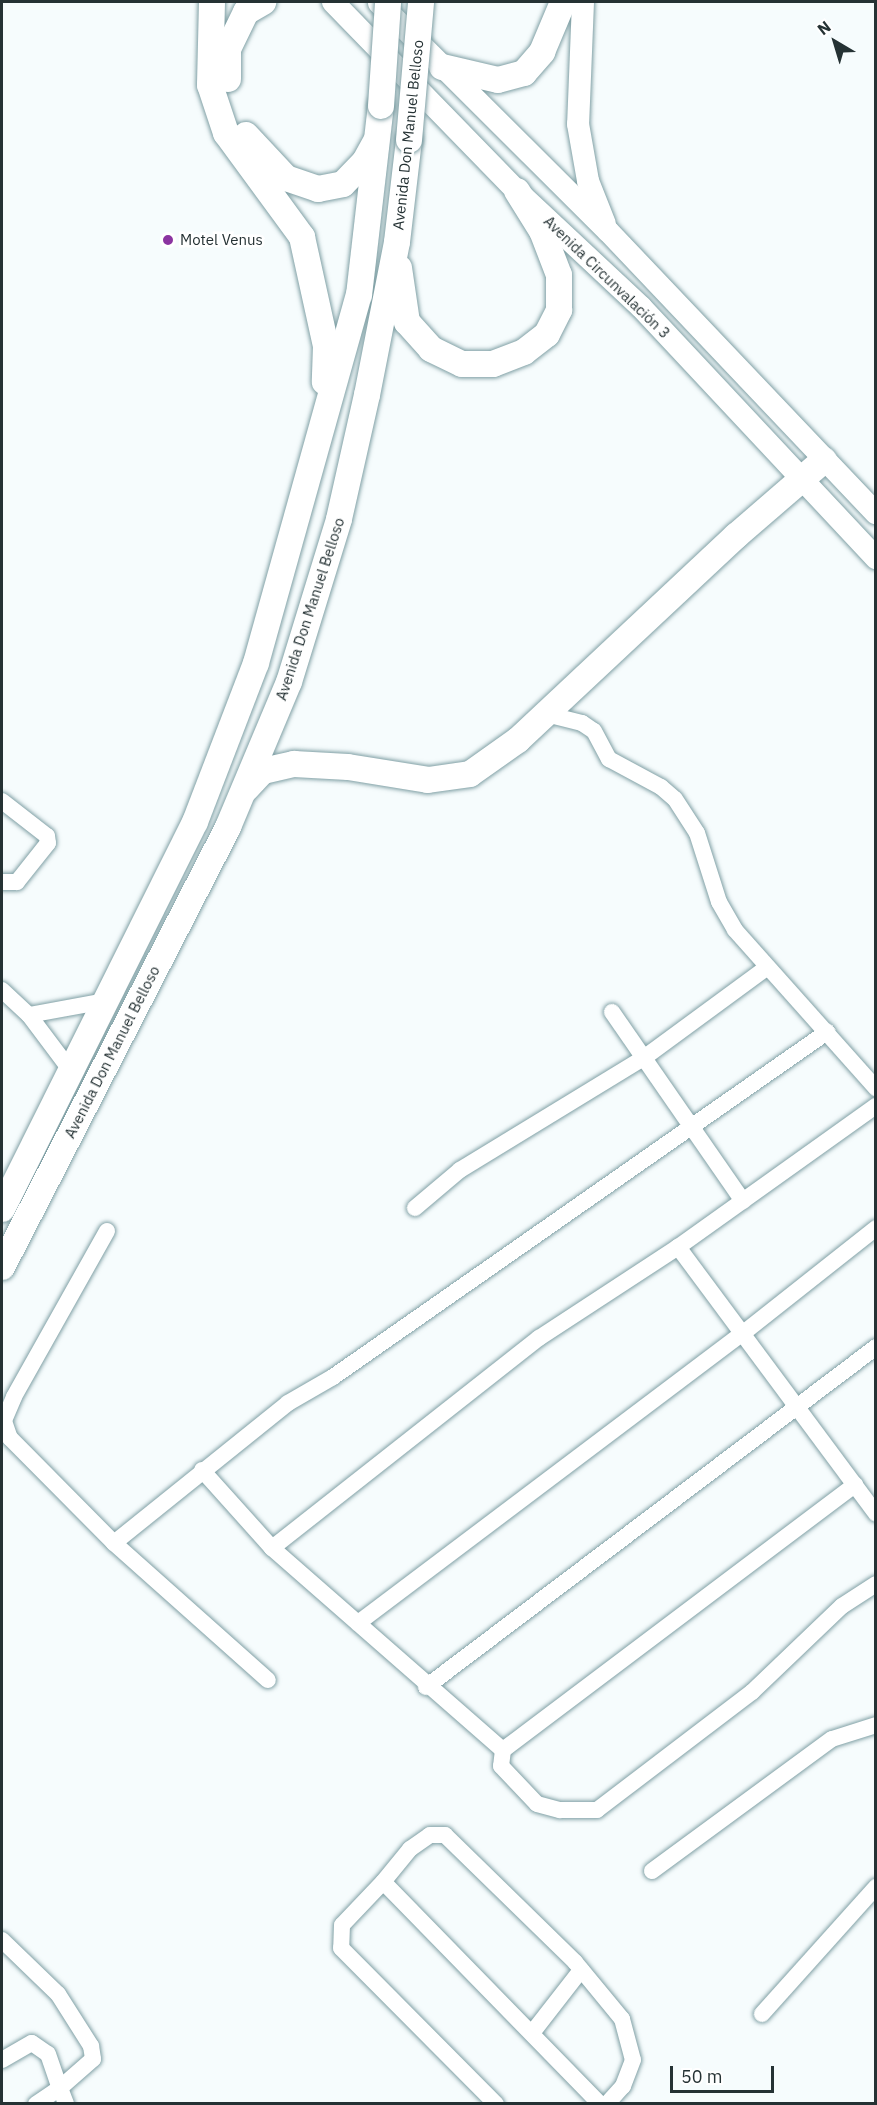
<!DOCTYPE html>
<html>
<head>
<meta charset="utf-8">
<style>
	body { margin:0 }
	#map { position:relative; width:877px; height:2105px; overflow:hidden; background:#f6fcfd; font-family:"IBM Plex Sans",sans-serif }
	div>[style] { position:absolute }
	.roads { filter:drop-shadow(0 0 2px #80a0a5) drop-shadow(0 0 2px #80a0a5) }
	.street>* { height:16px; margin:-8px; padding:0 8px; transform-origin:8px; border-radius:8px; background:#fff }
	.secondary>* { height:22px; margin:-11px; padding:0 11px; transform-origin:11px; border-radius:11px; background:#fff }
	.primary>* { height:26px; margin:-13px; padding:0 13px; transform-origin:13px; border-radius:13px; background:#fff }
	.bridges { filter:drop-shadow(0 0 2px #80a0a5) drop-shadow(0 0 2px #80a0a5) }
	.primary-bridge>* { height:26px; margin:-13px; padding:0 13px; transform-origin:13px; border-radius:13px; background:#fff }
	.dots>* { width:16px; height:16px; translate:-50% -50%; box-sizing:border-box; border:3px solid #fff; border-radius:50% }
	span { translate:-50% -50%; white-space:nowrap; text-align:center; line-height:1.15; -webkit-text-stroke:5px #fff; paint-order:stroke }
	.street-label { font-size:15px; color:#253234 }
	.poi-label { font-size:15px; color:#253234 }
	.left { translate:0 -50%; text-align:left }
	.frame { position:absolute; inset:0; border:3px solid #253234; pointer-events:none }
	.north { position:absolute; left:805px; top:12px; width:60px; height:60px; -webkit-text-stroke:4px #fff; paint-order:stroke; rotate:322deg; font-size:16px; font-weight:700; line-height:24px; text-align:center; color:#253234 }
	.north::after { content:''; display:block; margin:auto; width:21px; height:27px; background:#253234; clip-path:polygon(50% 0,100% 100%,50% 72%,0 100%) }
	.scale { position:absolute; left:670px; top:2066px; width:104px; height:27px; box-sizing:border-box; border:3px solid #253234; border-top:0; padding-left:8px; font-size:18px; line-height:21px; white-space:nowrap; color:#253234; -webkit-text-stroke:4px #fff; paint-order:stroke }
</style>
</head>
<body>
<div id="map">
	<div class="roads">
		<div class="street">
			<div style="left:546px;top:714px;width:37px;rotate:14deg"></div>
			<div style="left:582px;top:723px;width:14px;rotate:34deg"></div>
			<div style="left:594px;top:731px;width:32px;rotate:62deg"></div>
			<div style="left:609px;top:759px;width:59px;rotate:28.3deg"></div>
			<div style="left:661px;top:787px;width:18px;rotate:41deg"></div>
			<div style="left:675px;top:799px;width:40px;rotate:57.1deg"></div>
			<div style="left:697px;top:833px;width:72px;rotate:72.3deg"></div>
			<div style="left:719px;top:902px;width:32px;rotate:60deg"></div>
			<div style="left:735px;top:930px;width:212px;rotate:48.3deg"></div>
			<div style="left:2px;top:801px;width:57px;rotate:37.9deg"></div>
			<div style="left:47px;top:836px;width:7px;rotate:82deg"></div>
			<div style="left:48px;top:843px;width:50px;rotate:128.5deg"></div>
			<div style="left:17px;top:882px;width:15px;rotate:180deg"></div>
			<div style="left:2px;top:990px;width:37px;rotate:43deg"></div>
			<div style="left:29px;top:1015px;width:70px;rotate:53.1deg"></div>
			<div style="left:612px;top:1012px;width:230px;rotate:55.3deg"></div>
			<div style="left:29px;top:1015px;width:77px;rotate:-10.4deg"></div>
			<div style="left:415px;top:1208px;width:59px;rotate:-40.2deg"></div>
			<div style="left:460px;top:1170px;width:217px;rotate:-31.4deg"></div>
			<div style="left:645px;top:1057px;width:150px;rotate:-36.3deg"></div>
			<div style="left:107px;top:1231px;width:190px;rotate:119.3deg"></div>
			<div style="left:14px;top:1397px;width:26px;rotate:113deg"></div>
			<div style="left:4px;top:1421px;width:18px;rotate:71deg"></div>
			<div style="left:10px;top:1438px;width:148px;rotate:45.3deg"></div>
			<div style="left:114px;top:1543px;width:206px;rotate:41.7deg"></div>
			<div style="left:678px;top:1247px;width:332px;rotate:53.4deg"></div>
			<div style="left:202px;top:1470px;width:105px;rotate:48.1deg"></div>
			<div style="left:272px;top:1548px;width:307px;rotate:41.2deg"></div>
			<div style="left:503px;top:1750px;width:441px;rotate:-37deg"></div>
			<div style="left:114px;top:1543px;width:223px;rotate:-38.8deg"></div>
			<div style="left:288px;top:1403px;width:52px;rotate:-30deg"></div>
			<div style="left:333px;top:1377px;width:603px;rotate:-34.93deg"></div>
			<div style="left:272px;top:1548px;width:340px;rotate:-38.2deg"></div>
			<div style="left:539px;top:1338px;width:166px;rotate:-33.2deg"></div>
			<div style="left:678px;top:1247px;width:243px;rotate:-35.5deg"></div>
			<div style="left:358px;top:1623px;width:481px;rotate:-37deg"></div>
			<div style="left:742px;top:1334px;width:171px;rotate:-38.3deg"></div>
			<div style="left:426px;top:1687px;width:564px;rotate:-37.07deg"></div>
			<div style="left:503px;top:1750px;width:16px;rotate:97deg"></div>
			<div style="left:501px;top:1766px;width:52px;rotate:46.5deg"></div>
			<div style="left:537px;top:1804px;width:24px;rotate:15deg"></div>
			<div style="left:560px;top:1810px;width:37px"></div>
			<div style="left:597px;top:1810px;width:195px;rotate:-37.3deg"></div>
			<div style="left:752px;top:1692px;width:124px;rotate:-43.7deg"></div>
			<div style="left:842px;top:1606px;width:40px;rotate:-32.9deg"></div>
			<div style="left:652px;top:1871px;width:223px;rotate:-36.3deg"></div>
			<div style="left:832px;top:1739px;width:46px;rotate:-17.7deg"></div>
			<div style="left:383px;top:1882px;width:59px;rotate:133.6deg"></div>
			<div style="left:342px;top:1925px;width:23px;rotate:92deg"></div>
			<div style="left:341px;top:1948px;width:220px;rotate:45.2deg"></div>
			<div style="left:2px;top:1940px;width:78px;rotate:44deg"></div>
			<div style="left:58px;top:1994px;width:62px;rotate:57.6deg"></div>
			<div style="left:91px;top:2046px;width:13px;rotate:81deg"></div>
			<div style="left:93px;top:2059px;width:44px;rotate:138.7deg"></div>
			<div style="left:60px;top:2088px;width:17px;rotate:69deg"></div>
			<div style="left:762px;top:2014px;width:171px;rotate:-48.1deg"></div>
			<div style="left:532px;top:2033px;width:80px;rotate:-52.1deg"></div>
			<div style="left:2px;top:2060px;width:34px;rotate:-30deg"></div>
			<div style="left:32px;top:2043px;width:19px;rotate:35deg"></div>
			<div style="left:48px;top:2054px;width:36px;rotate:71deg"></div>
			<div style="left:60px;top:2088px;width:29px;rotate:146deg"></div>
			<div style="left:600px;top:2104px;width:310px;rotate:-134.3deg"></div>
			<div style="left:383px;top:1882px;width:43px;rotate:-50.7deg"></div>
			<div style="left:410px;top:1849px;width:24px;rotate:-35deg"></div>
			<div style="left:430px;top:1835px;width:15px"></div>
			<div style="left:445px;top:1835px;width:182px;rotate:44.3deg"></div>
			<div style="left:575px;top:1962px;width:74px;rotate:50.5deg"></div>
			<div style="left:622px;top:2019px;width:42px;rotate:75deg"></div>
			<div style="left:633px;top:2060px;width:28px;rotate:111deg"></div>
			<div style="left:623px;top:2086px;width:24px;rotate:132deg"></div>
		</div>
		<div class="secondary">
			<div style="left:333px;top:2px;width:264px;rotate:45.8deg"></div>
			<div style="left:517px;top:191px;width:170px;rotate:43.1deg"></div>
			<div style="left:641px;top:307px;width:344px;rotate:46.9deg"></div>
			<div style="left:583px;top:2px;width:122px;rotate:92.3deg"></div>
			<div style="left:578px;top:124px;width:58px;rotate:80deg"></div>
			<div style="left:588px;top:181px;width:46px;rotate:68.4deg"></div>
			<div style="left:379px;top:3px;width:323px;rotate:44.9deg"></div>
			<div style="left:608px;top:231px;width:389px;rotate:46.5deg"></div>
		</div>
		<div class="primary">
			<div style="left:212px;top:2px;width:83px;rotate:91.4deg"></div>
			<div style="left:210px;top:85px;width:51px;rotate:71.6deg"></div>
			<div style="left:226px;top:133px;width:129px;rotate:53.8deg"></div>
			<div style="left:302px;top:237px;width:112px;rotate:77.6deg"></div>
			<div style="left:326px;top:346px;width:36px;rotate:92deg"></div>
			<div style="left:442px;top:67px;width:57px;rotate:13.1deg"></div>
			<div style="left:498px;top:80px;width:27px;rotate:-15deg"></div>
			<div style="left:524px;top:73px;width:28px;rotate:-49deg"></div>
			<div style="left:542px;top:52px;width:54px;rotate:-67.2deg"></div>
			<div style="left:228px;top:79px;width:30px;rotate:-90deg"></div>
			<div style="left:228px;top:49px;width:41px;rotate:-64.1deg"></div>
			<div style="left:246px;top:12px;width:20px;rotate:-30deg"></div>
			<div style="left:246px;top:135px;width:59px;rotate:47.1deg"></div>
			<div style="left:286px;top:178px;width:34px;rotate:19deg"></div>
			<div style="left:318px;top:189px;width:25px;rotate:-11deg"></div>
			<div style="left:343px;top:184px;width:32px;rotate:-46deg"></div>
			<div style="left:365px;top:161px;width:23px;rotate:-61deg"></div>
			<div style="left:399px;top:268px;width:55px;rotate:81.6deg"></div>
			<div style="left:407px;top:322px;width:36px;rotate:48deg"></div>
			<div style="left:431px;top:349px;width:34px;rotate:26deg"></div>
			<div style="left:462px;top:364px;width:31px"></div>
			<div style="left:493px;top:364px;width:33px;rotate:-21deg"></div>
			<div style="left:524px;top:352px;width:29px;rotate:-38deg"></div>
			<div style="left:547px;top:334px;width:27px;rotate:-63deg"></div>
			<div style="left:559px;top:310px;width:35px;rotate:-90deg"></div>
			<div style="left:559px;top:275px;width:47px;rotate:-111.1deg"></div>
			<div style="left:542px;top:231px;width:47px;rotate:-122deg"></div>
			<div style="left:246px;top:789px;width:25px;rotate:-47deg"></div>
			<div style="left:263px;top:771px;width:32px;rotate:-13deg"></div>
			<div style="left:294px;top:764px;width:54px;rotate:3.2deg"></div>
			<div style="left:348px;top:767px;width:81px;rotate:9.2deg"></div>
			<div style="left:428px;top:780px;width:42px;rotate:-8.1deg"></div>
			<div style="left:470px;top:774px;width:59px;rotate:-35.3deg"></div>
			<div style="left:518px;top:740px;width:299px;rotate:-43.1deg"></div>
			<div style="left:736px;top:536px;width:116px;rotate:-40.8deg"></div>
			<div style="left:2px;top:1209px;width:432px;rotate:-63.5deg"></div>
			<div style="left:195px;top:822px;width:170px;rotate:-69deg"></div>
			<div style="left:256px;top:663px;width:382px;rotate:-74.4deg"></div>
			<div style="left:359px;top:295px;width:190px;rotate:-83.4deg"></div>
			<div style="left:2px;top:1267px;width:495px;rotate:-62.8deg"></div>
			<div style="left:228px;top:827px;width:157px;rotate:-67.2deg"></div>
			<div style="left:289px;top:682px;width:170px;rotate:-72.9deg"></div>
			<div style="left:339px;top:519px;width:127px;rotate:-77.3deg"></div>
			<div style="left:367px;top:395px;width:156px;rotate:-78.9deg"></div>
			<div style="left:397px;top:242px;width:103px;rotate:-83.3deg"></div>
		</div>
	</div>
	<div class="bridges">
		<div class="primary-bridge">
			<div style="left:381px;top:106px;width:104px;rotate:-86.1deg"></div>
			<div style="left:409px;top:140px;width:139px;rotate:-85deg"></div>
		</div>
	</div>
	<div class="dots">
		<div style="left:168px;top:240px;background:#8b34a1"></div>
	</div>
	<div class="street-label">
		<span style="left:408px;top:135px;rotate:-84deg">Avenida Don Manuel Belloso</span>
		<span style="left:607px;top:277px;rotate:44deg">Avenida Circunvalación 3</span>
		<span style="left:310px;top:609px;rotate:-72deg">Avenida Don Manuel Belloso</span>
		<span style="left:112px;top:1052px;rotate:-63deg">Avenida Don Manuel Belloso</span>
	</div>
	<div class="poi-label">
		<span class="left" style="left:180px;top:240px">Motel Venus</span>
	</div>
	<div class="frame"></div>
	<div class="north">N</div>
	<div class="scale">50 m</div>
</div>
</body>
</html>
